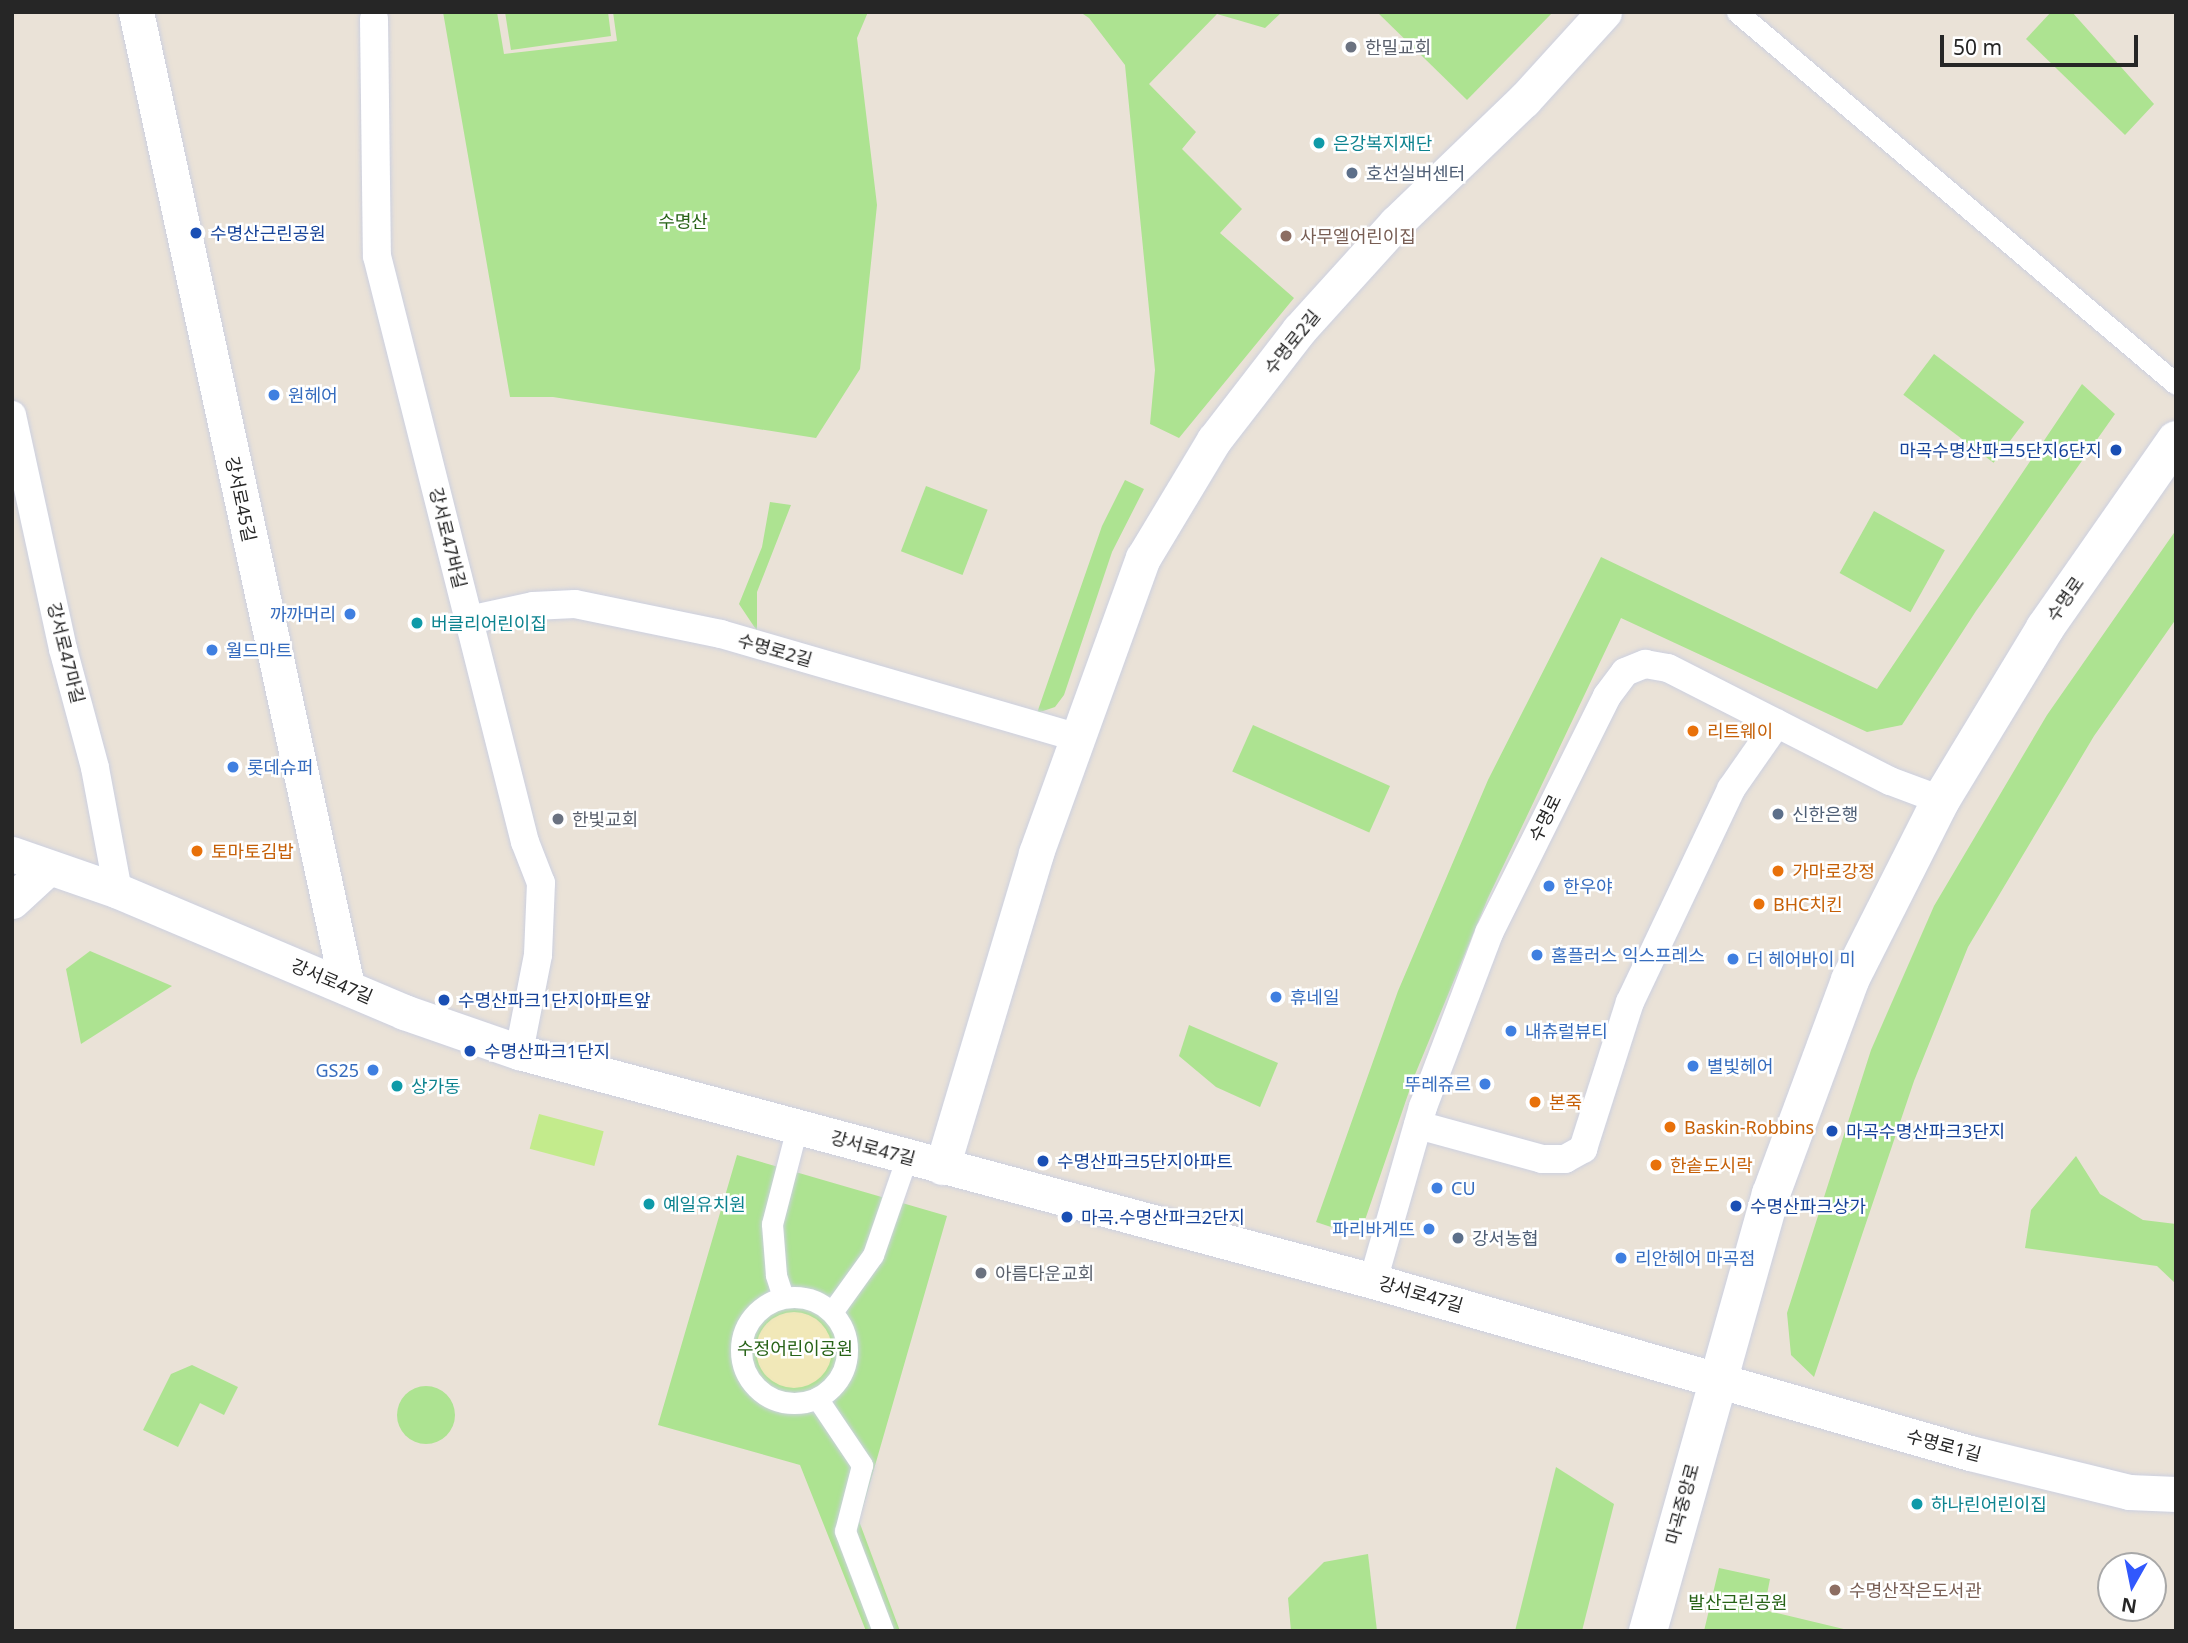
<!DOCTYPE html>
<html>
<head>
<meta charset="utf-8">
<style>
	body { margin:0 }
	#map { position:relative; width:2188px; height:1643px; overflow:hidden; background:#eae2d7; font-family:"Noto Sans","Noto Sans KR",sans-serif }
	div>[style] { position:absolute }
	.green>* { inset:0; background:#ade391; transform-origin:0 0 }
	.round { border-radius:50% }
	.sand>* { inset:0; background:#f1e8b8 }
	.pitch>* { inset:0; background:#c3eb8c; transform-origin:0 0 }
	.roads { filter:drop-shadow(0 0 2px #ccd0e0) drop-shadow(0 0 2px #ccd0e0) }
	.pedestrian>* { height:21px; margin:-10.5px; padding:0 10.5px; transform-origin:10.5px; border-radius:10.5px; background:#fff }
	.pedestrian>.ring { margin:-10.5px; padding:0; box-sizing:content-box; background:none; border:21px solid #fff; border-radius:50% }
	.minor>* { height:28px; margin:-14px; padding:0 14px; transform-origin:14px; border-radius:14px; background:#fff }
	.tertiary>* { height:35px; margin:-17.5px; padding:0 17.5px; transform-origin:17.5px; border-radius:17.5px; background:#fff }
	.secondary>* { height:38px; margin:-19px; padding:0 19px; transform-origin:19px; border-radius:19px; background:#fff }
	.dots>* { width:19px; height:19px; translate:-50% -50%; box-sizing:border-box; border:4px solid #fff; border-radius:50% }
	span { translate:-50% -50%; white-space:nowrap; text-align:center; line-height:1.15; -webkit-text-stroke:5px #fff; paint-order:stroke }
	.worship-label { font-size:18px; color:#5b616d }
	.left { translate:0 -50%; text-align:left }
	.culture-label { font-size:18px; color:#0d838f }
	.service-label { font-size:18px; color:#4e5e75 }
	.park-label { font-size:18px; color:#276317 }
	.transit-label { font-size:18px; color:#164399 }
	.right { translate:-100% -50%; text-align:right }
	.education-label { font-size:18px; color:#785e54 }
	.street-label { font-size:18px; color:#262626 }
	.shop-label { font-size:18px; color:#366cbe }
	.food-label { font-size:18px; color:#c56008 }
	.frame { position:absolute; inset:0; border:14px solid #262626; pointer-events:none }
	.north { position:absolute; left:2097px; top:1552px; width:70px; height:70px; box-sizing:border-box; background:#fff; border:2px solid #a8a8a8; border-radius:50%; rotate:189deg; font-size:19px; font-weight:700; line-height:28px; text-align:center; color:#262626 }
	.north::after { content:''; display:block; margin:auto; width:24px; height:32px; background:#3158fd; clip-path:polygon(50% 0,100% 100%,50% 72%,0 100%) }
	.scale { position:absolute; left:1940px; top:35px; width:198px; height:32px; box-sizing:border-box; border:4px solid #262626; border-top:0; padding-left:9px; font-size:21px; line-height:24px; white-space:nowrap; color:#262626; -webkit-text-stroke:5px #fff; paint-order:stroke }
</style>
</head>
<body>
<div id="map">
	<div class="green">
		<div style="clip-path:polygon(443px 12px,497px 12px,504px 54px,617px 41px,613px 12px,868px 12px,857px 38px,877px 205px,860px 369px,816px 438px,553px 397px,510px 397px)"></div>
		<div style="clip-path:polygon(505px 12px,608px 12px,611px 36px,511px 50px)"></div>
		<div style="clip-path:polygon(1080px 12px,1282px 12px,1265px 28px,1217px 14px,1149px 84px,1196px 132px,1182px 149px,1242px 209px,1220px 233px,1294px 298px,1179px 438px,1150px 424px,1155px 370px,1125px 65px,1089px 18px)"></div>
		<div style="clip-path:polygon(1377px 12px,1553px 12px,1467px 100px)"></div>
		<div style="clip-path:polygon(2051px 12px,2072px 12px,2154px 104px,2125px 135px,2026px 39px)"></div>
		<div style="left:1934px;top:354px;width:113px;height:51px;rotate:37deg"></div>
		<div style="clip-path:polygon(2082px 384px,2115px 414px,1976px 611px,1902px 725px,1867px 732px,1621px 618px,1488px 898px,1414px 1077px,1365px 1220px,1343px 1231px,1316px 1222px,1398px 991px,1488px 780px,1601px 557px,1877px 689px)"></div>
		<div style="clip-path:polygon(1125px 480px,1144px 489px,1112px 552px,1064px 695px,1055px 707px,1037px 713px,1102px 526px)"></div>
		<div style="left:926px;top:486px;width:66px;height:70px;rotate:21deg"></div>
		<div style="clip-path:polygon(770px 502px,791px 505px,757px 592px,757px 631px,739px 604px,762px 547px)"></div>
		<div style="left:1874px;top:511px;width:81px;height:71px;rotate:29deg"></div>
		<div style="clip-path:polygon(2176px 530px,2176px 619px,2094px 736px,1968px 947px,1914px 1081px,1814px 1377px,1791px 1355px,1787px 1313px,1871px 1050px,1934px 906px,2047px 715px)"></div>
		<div style="left:1253px;top:725px;width:150px;height:51px;rotate:24deg"></div>
		<div style="clip-path:polygon(90px 951px,172px 986px,81px 1044px,66px 969px)"></div>
		<div style="clip-path:polygon(1189px 1025px,1278px 1063px,1260px 1107px,1216px 1087px,1179px 1056px)"></div>
		<div style="clip-path:polygon(737px 1155px,947px 1216px,859px 1521px,900px 1631px,866px 1631px,800px 1465px,658px 1425px)"></div>
		<div style="clip-path:polygon(2076px 1156px,2100px 1194px,2143px 1220px,2176px 1224px,2176px 1284px,2157px 1266px,2025px 1248px,2031px 1210px)"></div>
		<div style="clip-path:polygon(192px 1365px,238px 1387px,224px 1415px,200px 1403px,178px 1447px,143px 1430px,171px 1374px)"></div>
		<div class="round" style="left:397px;top:1386px;width:58px;height:58px"></div>
		<div style="clip-path:polygon(1556px 1467px,1614px 1504px,1582px 1631px,1515px 1631px)"></div>
		<div style="clip-path:polygon(1368px 1554px,1377px 1631px,1291px 1631px,1288px 1598px,1324px 1562px)"></div>
		<div style="clip-path:polygon(1719px 1568px,1770px 1579px,1764px 1610px,1852px 1631px,1704px 1631px)"></div>
	</div>
	<div class="sand">
		<div class="round" style="left:756px;top:1312px;width:76px;height:76px"></div>
	</div>
	<div class="pitch">
		<div style="left:539px;top:1114px;width:67px;height:36px;rotate:15deg"></div>
	</div>
	<div class="roads">
		<div class="pedestrian">
			<div style="left:1737px;top:12px;width:575px;rotate:40.28deg"></div>
			<div style="left:783px;top:1297px;width:23px;rotate:-108deg"></div>
			<div style="left:776px;top:1275px;width:51px;rotate:-94.5deg"></div>
			<div style="left:772px;top:1224px;width:100px;rotate:-75.5deg"></div>
			<div class="ring" style="left:741px;top:1297px;width:85px;height:85px"></div>
			<div style="left:832px;top:1312px;width:70px;rotate:-54.3deg"></div>
			<div style="left:873px;top:1255px;width:104px;rotate:-70.9deg"></div>
			<div style="left:817px;top:1398px;width:81px;rotate:56.1deg"></div>
			<div style="left:862px;top:1465px;width:68px;rotate:104.4deg"></div>
			<div style="left:845px;top:1531px;width:107px;rotate:69.2deg"></div>
		</div>
		<div class="minor">
			<div style="left:374px;top:19px;width:237px;rotate:89.3deg"></div>
			<div style="left:377px;top:256px;width:604px;rotate:75.83deg"></div>
			<div style="left:525px;top:842px;width:44px;rotate:68.7deg"></div>
			<div style="left:541px;top:883px;width:72px;rotate:92.4deg"></div>
			<div style="left:538px;top:955px;width:99px;rotate:101.1deg"></div>
			<div style="left:12px;top:415px;width:239px;rotate:77.7deg"></div>
			<div style="left:63px;top:649px;width:123px;rotate:74.9deg"></div>
			<div style="left:95px;top:768px;width:125px;rotate:79.4deg"></div>
			<div style="left:469px;top:620px;width:66px;rotate:-12.3deg"></div>
			<div style="left:533px;top:606px;width:42px;rotate:-2.7deg"></div>
			<div style="left:575px;top:604px;width:149px;rotate:11.6deg"></div>
			<div style="left:721px;top:634px;width:370px;rotate:16.2deg"></div>
			<div style="left:1418px;top:1125px;width:129px;rotate:15.3deg"></div>
			<div style="left:1542px;top:1159px;width:23px"></div>
			<div style="left:1565px;top:1159px;width:21px;rotate:-29deg"></div>
			<div style="left:1583px;top:1149px;width:154px;rotate:-72.3deg"></div>
			<div style="left:1630px;top:1002px;width:236px;rotate:-64.6deg"></div>
			<div style="left:1731px;top:789px;width:80px;rotate:-55.1deg"></div>
			<div style="left:1373px;top:1281px;width:181px;rotate:-74deg"></div>
			<div style="left:1423px;top:1107px;width:186px;rotate:-69.2deg"></div>
			<div style="left:1489px;top:933px;width:265px;rotate:-63.5deg"></div>
			<div style="left:1607px;top:696px;width:30px;rotate:-53deg"></div>
			<div style="left:1625px;top:672px;width:22px;rotate:-22deg"></div>
			<div style="left:1645px;top:664px;width:23px;rotate:10deg"></div>
			<div style="left:1668px;top:668px;width:249px;rotate:27deg"></div>
			<div style="left:1890px;top:781px;width:54px;rotate:20.4deg"></div>
		</div>
		<div class="tertiary">
			<div style="left:136px;top:12px;width:997px;rotate:77.78deg"></div>
			<div style="left:12px;top:854px;width:112px;rotate:19.2deg"></div>
			<div style="left:118px;top:891px;width:311px;rotate:22.9deg"></div>
			<div style="left:404px;top:1012px;width:122px;rotate:19.2deg"></div>
			<div style="left:519px;top:1052px;width:884px;rotate:15.01deg"></div>
			<div style="left:1373px;top:1281px;width:621px;rotate:16.07deg"></div>
			<div style="left:1970px;top:1453px;width:164px;rotate:13.8deg"></div>
			<div style="left:2129px;top:1492px;width:47px;rotate:2.4deg"></div>
			<div style="left:12px;top:901px;width:49px;rotate:-42.5deg"></div>
			<div style="left:942px;top:1167px;width:328px;rotate:-73.3deg"></div>
			<div style="left:1036px;top:853px;width:314px;rotate:-70.1deg"></div>
			<div style="left:1143px;top:558px;width:138px;rotate:-59deg"></div>
			<div style="left:1214px;top:440px;width:139px;rotate:-52.3deg"></div>
			<div style="left:1299px;top:330px;width:144px;rotate:-47.8deg"></div>
			<div style="left:1396px;top:223px;width:178px;rotate:-43.9deg"></div>
			<div style="left:1524px;top:100px;width:119px;rotate:-47.7deg"></div>
		</div>
		<div class="secondary">
			<div style="left:1648px;top:1631px;width:454px;rotate:-74.3deg"></div>
			<div style="left:1771px;top:1194px;width:228px;rotate:-69.7deg"></div>
			<div style="left:1850px;top:980px;width:202px;rotate:-63.2deg"></div>
			<div style="left:1941px;top:800px;width:201px;rotate:-58.8deg"></div>
			<div style="left:2045px;top:628px;width:229px;rotate:-55.1deg"></div>
		</div>
	</div>
	<div class="dots">
		<div style="left:1351px;top:47px;background:#6b7280"></div>
		<div style="left:1319px;top:143px;background:#0f9aa8"></div>
		<div style="left:1352px;top:173px;background:#5c6f8a"></div>
		<div style="left:196px;top:233px;background:#1a4fb4"></div>
		<div style="left:1286px;top:236px;background:#8d6e63"></div>
		<div style="left:274px;top:395px;background:#3f7fe0"></div>
		<div style="left:2116px;top:450px;background:#1a4fb4"></div>
		<div style="left:350px;top:614px;background:#3f7fe0"></div>
		<div style="left:417px;top:623px;background:#0f9aa8"></div>
		<div style="left:212px;top:650px;background:#3f7fe0"></div>
		<div style="left:1693px;top:731px;background:#e8710a"></div>
		<div style="left:233px;top:767px;background:#3f7fe0"></div>
		<div style="left:1778px;top:814px;background:#5c6f8a"></div>
		<div style="left:558px;top:819px;background:#6b7280"></div>
		<div style="left:197px;top:851px;background:#e8710a"></div>
		<div style="left:1778px;top:871px;background:#e8710a"></div>
		<div style="left:1549px;top:886px;background:#3f7fe0"></div>
		<div style="left:1759px;top:904px;background:#e8710a"></div>
		<div style="left:1537px;top:955px;background:#3f7fe0"></div>
		<div style="left:1733px;top:959px;background:#3f7fe0"></div>
		<div style="left:1276px;top:997px;background:#3f7fe0"></div>
		<div style="left:444px;top:1000px;background:#1a4fb4"></div>
		<div style="left:1511px;top:1031px;background:#3f7fe0"></div>
		<div style="left:470px;top:1051px;background:#1a4fb4"></div>
		<div style="left:1693px;top:1066px;background:#3f7fe0"></div>
		<div style="left:373px;top:1070px;background:#3f7fe0"></div>
		<div style="left:1485px;top:1084px;background:#3f7fe0"></div>
		<div style="left:397px;top:1086px;background:#0f9aa8"></div>
		<div style="left:1535px;top:1102px;background:#e8710a"></div>
		<div style="left:1670px;top:1127px;background:#e8710a"></div>
		<div style="left:1832px;top:1131px;background:#1a4fb4"></div>
		<div style="left:1043px;top:1161px;background:#1a4fb4"></div>
		<div style="left:1656px;top:1165px;background:#e8710a"></div>
		<div style="left:1437px;top:1188px;background:#3f7fe0"></div>
		<div style="left:649px;top:1204px;background:#0f9aa8"></div>
		<div style="left:1736px;top:1206px;background:#1a4fb4"></div>
		<div style="left:1067px;top:1217px;background:#1a4fb4"></div>
		<div style="left:1429px;top:1229px;background:#3f7fe0"></div>
		<div style="left:1458px;top:1238px;background:#5c6f8a"></div>
		<div style="left:1621px;top:1258px;background:#3f7fe0"></div>
		<div style="left:981px;top:1273px;background:#6b7280"></div>
		<div style="left:1917px;top:1504px;background:#0f9aa8"></div>
		<div style="left:1835px;top:1590px;background:#8d6e63"></div>
	</div>
	<div class="worship-label">
		<span class="left" style="left:1365px;top:47px">한밀교회</span>
		<span class="left" style="left:572px;top:819px">한빛교회</span>
		<span class="left" style="left:995px;top:1273px">아름다운교회</span>
	</div>
	<div class="culture-label">
		<span class="left" style="left:1333px;top:143px">은강복지재단</span>
		<span class="left" style="left:431px;top:623px">버클리어린이집</span>
		<span class="left" style="left:411px;top:1086px">상가동</span>
		<span class="left" style="left:663px;top:1204px">예일유치원</span>
		<span class="left" style="left:1931px;top:1504px">하나린어린이집</span>
	</div>
	<div class="service-label">
		<span class="left" style="left:1366px;top:173px">호선실버센터</span>
		<span class="left" style="left:1792px;top:814px">신한은행</span>
		<span class="left" style="left:1472px;top:1238px">강서농협</span>
	</div>
	<div class="park-label">
		<span style="left:683px;top:221px">수명산</span>
		<span style="left:795px;top:1348px">수정어린이공원</span>
		<span style="left:1738px;top:1602px">발산근린공원</span>
	</div>
	<div class="transit-label">
		<span class="left" style="left:210px;top:233px">수명산근린공원</span>
		<span class="right" style="left:2102px;top:450px">마곡수명산파크5단지6단지</span>
		<span class="left" style="left:458px;top:1000px">수명산파크1단지아파트앞</span>
		<span class="left" style="left:484px;top:1051px">수명산파크1단지</span>
		<span class="left" style="left:1846px;top:1131px">마곡수명산파크3단지</span>
		<span class="left" style="left:1057px;top:1161px">수명산파크5단지아파트</span>
		<span class="left" style="left:1750px;top:1206px">수명산파크상가</span>
		<span class="left" style="left:1081px;top:1217px">마곡.수명산파크2단지</span>
	</div>
	<div class="education-label">
		<span class="left" style="left:1300px;top:236px">사무엘어린이집</span>
		<span class="left" style="left:1849px;top:1590px">수명산작은도서관</span>
	</div>
	<div class="street-label">
		<span style="left:1292px;top:342px;rotate:-51deg">수명로2길</span>
		<span style="left:241px;top:499px;rotate:78deg">강서로45길</span>
		<span style="left:448px;top:538px;rotate:76deg">강서로47바길</span>
		<span style="left:2065px;top:599px;rotate:-55deg">수명로</span>
		<span style="left:775px;top:650px;rotate:16deg">수명로2길</span>
		<span style="left:66px;top:653px;rotate:76deg">강서로47마길</span>
		<span style="left:1545px;top:818px;rotate:-64deg">수명로</span>
		<span style="left:332px;top:981px;rotate:23deg">강서로47길</span>
		<span style="left:873px;top:1148px;rotate:15deg">강서로47길</span>
		<span style="left:1421px;top:1294px;rotate:16deg">강서로47길</span>
		<span style="left:1944px;top:1445px;rotate:15deg">수명로1길</span>
		<span style="left:1682px;top:1504px;rotate:-75deg">마곡중앙로</span>
	</div>
	<div class="shop-label">
		<span class="left" style="left:288px;top:395px">원헤어</span>
		<span class="right" style="left:336px;top:614px">까까머리</span>
		<span class="left" style="left:226px;top:650px">월드마트</span>
		<span class="left" style="left:247px;top:767px">롯데슈퍼</span>
		<span class="left" style="left:1563px;top:886px">한우야</span>
		<span class="left" style="left:1551px;top:955px">홈플러스 익스프레스</span>
		<span class="left" style="left:1747px;top:959px">더 헤어바이 미</span>
		<span class="left" style="left:1290px;top:997px">휴네일</span>
		<span class="left" style="left:1525px;top:1031px">내츄럴뷰티</span>
		<span class="left" style="left:1707px;top:1066px">별빛헤어</span>
		<span class="right" style="left:359px;top:1070px">GS25</span>
		<span class="right" style="left:1471px;top:1084px">뚜레쥬르</span>
		<span class="left" style="left:1451px;top:1188px">CU</span>
		<span class="right" style="left:1415px;top:1229px">파리바게뜨</span>
		<span class="left" style="left:1635px;top:1258px">리안헤어 마곡점</span>
	</div>
	<div class="food-label">
		<span class="left" style="left:1707px;top:731px">리트웨이</span>
		<span class="left" style="left:211px;top:851px">토마토김밥</span>
		<span class="left" style="left:1792px;top:871px">가마로강정</span>
		<span class="left" style="left:1773px;top:904px">BHC치킨</span>
		<span class="left" style="left:1549px;top:1102px">본죽</span>
		<span class="left" style="left:1684px;top:1127px">Baskin-Robbins</span>
		<span class="left" style="left:1670px;top:1165px">한솥도시락</span>
	</div>
	<div class="frame"></div>
	<div class="north">N</div>
	<div class="scale">50 m</div>
</div>
</body>
</html>
